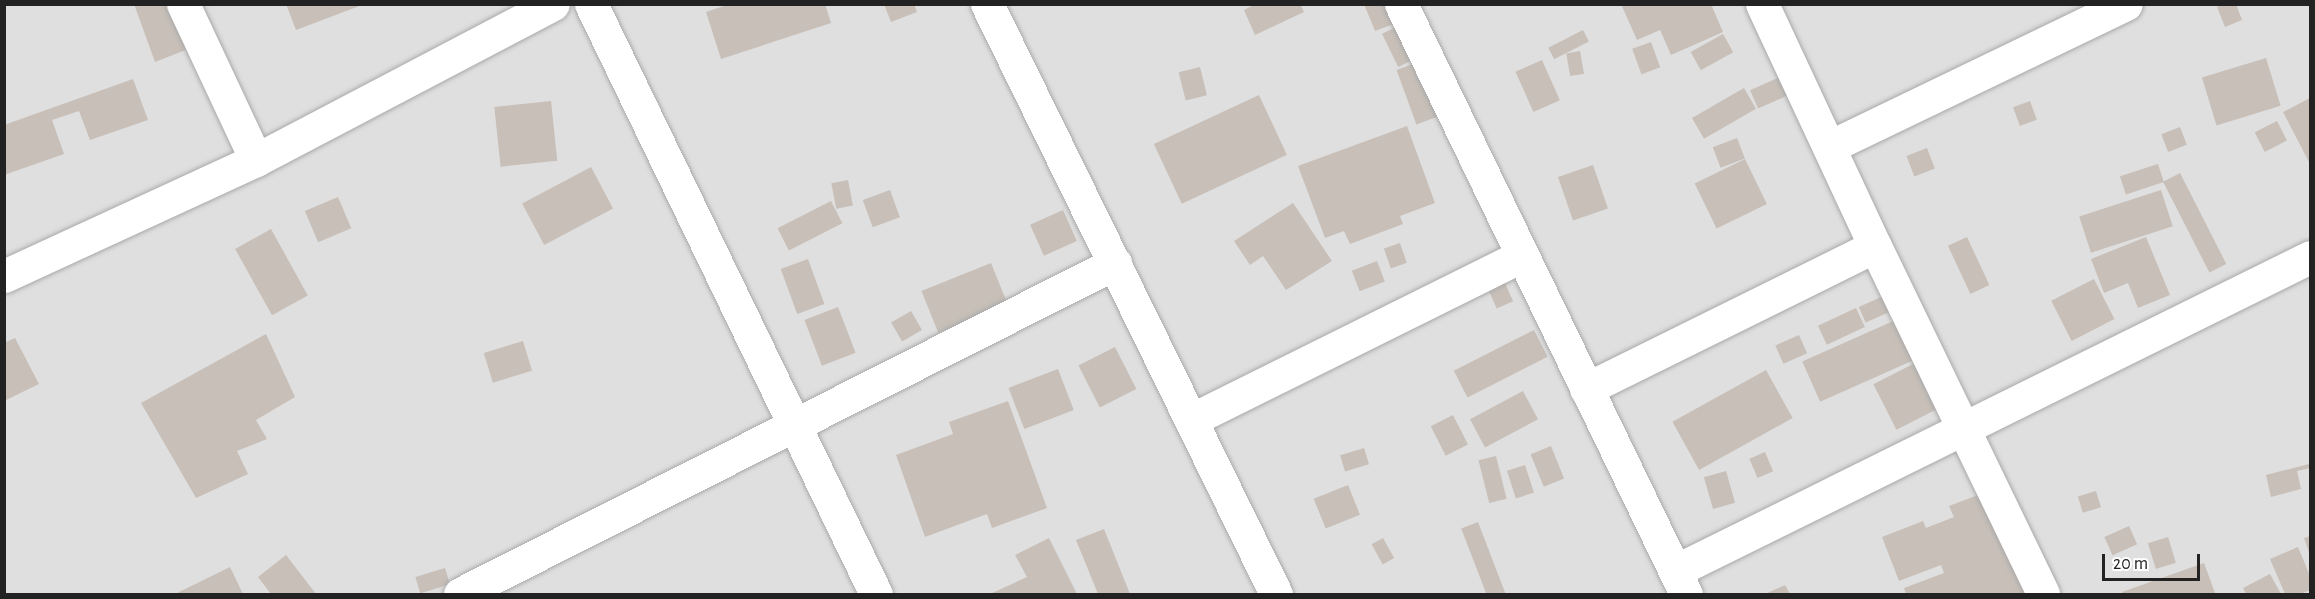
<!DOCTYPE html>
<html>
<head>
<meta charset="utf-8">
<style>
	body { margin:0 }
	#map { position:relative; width:2315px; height:599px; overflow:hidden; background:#f2efe9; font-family:"Alegreya Sans",sans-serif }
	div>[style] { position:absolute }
	.residential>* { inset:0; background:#e0dfdf; transform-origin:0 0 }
	.building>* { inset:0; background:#c7bfb8; transform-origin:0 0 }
	.roads { filter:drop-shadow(0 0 2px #a9a9a9) drop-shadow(0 0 2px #a9a9a9) }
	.minor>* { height:33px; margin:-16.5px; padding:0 16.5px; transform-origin:16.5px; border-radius:16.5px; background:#fff }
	span { translate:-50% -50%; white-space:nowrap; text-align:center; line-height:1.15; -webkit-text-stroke:5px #fff; paint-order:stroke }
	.frame { position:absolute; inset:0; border:6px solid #222; pointer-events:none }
	.scale { position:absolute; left:2102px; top:554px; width:98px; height:27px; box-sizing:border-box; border:3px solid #222; border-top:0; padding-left:8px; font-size:18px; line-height:21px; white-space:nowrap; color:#222; -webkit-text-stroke:4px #fff; paint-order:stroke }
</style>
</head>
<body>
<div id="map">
	<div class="residential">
		<div style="left:5px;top:5px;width:2305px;height:589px"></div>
	</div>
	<div class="building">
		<div style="clip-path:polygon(134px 4px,171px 4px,188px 49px,155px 62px)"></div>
		<div style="clip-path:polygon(286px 4px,361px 4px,362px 5px,296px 30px)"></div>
		<div style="clip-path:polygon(730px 4px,825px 4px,831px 23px,721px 59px,706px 12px)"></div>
		<div style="clip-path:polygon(884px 4px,914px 4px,917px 12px,891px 22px)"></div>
		<div style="clip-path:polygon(1256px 4px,1300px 4px,1304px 12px,1255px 35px,1244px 10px)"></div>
		<div style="clip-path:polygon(1364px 4px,1392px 4px,1399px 22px,1375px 31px)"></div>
		<div style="clip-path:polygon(1621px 4px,1711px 4px,1723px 32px,1671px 55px,1660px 30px,1637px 40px)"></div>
		<div style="clip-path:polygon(2223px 4px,2236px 4px,2242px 20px,2225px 27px,2217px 7px)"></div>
		<div style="left:1400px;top:25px;width:37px;height:20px;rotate:64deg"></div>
		<div style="left:1583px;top:30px;width:13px;height:39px;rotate:63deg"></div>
		<div style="left:1723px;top:34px;width:21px;height:37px;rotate:61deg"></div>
		<div style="left:1651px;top:42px;width:27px;height:20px;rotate:70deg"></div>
		<div style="left:1580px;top:51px;width:23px;height:14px;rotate:80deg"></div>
		<div style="left:2266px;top:58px;width:50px;height:67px;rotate:73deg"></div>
		<div style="left:1542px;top:60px;width:44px;height:29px;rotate:66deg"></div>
		<div style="left:1421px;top:61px;width:58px;height:26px;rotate:70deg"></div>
		<div style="left:1200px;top:67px;width:29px;height:22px;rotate:76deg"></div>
		<div style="left:1782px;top:76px;width:20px;height:35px;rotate:66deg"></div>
		<div style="clip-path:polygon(133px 79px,148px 120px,90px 140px,79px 111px,52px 120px,64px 154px,4px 175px,4px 125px)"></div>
		<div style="left:1744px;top:88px;width:24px;height:60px;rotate:60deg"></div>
		<div style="left:1259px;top:95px;width:66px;height:116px;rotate:65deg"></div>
		<div style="clip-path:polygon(2310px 98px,2310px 164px,2283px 112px)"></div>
		<div style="left:551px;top:101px;width:60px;height:57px;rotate:84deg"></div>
		<div style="left:2030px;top:101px;width:20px;height:18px;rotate:70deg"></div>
		<div style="left:2277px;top:121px;width:22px;height:25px;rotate:63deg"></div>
		<div style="clip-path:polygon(1407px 126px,1435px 203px,1400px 216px,1403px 224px,1350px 244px,1344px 231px,1325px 238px,1298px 166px)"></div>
		<div style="left:2180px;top:127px;width:19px;height:20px;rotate:69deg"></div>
		<div style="left:1737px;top:138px;width:22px;height:26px;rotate:69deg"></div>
		<div style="left:1927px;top:148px;width:22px;height:22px;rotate:69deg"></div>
		<div style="left:1745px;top:159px;width:50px;height:56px;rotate:64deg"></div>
		<div style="left:2158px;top:164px;width:19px;height:40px;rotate:72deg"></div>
		<div style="left:1593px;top:165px;width:46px;height:37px;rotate:71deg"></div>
		<div style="left:591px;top:167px;width:47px;height:78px;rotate:62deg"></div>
		<div style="left:2180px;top:173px;width:102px;height:19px;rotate:63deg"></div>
		<div style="left:848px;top:180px;width:26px;height:17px;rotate:79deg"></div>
		<div style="left:890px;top:190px;width:29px;height:29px;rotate:70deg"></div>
		<div style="left:2161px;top:190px;width:38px;height:86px;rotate:72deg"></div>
		<div style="left:338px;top:197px;width:34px;height:36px;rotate:67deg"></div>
		<div style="left:831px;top:201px;width:25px;height:60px;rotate:63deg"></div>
		<div style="clip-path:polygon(1293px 203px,1332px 261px,1286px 290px,1263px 256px,1250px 265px,1234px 241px)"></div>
		<div style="left:1063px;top:210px;width:34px;height:36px;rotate:66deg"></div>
		<div style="left:271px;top:229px;width:76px;height:41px;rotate:61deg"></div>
		<div style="left:1967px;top:237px;width:53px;height:21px;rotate:65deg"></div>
		<div style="clip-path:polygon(2146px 237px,2170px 295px,2138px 308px,2128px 283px,2104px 293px,2091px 259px)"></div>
		<div style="left:1400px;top:243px;width:21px;height:17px;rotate:71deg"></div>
		<div style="left:808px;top:259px;width:48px;height:29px;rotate:70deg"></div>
		<div style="left:1377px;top:261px;width:22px;height:27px;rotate:69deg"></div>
		<div style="left:991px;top:263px;width:45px;height:75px;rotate:68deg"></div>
		<div style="left:2094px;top:279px;width:45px;height:48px;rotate:63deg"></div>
		<div style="left:1505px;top:283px;width:20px;height:18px;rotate:66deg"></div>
		<div style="left:1888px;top:294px;width:17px;height:32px;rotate:66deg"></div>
		<div style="left:838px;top:307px;width:49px;height:36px;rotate:69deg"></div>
		<div style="left:1856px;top:308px;width:21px;height:42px;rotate:65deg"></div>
		<div style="left:911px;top:311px;width:22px;height:23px;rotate:60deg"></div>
		<div style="left:1900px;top:318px;width:44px;height:107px;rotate:66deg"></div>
		<div style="left:1534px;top:330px;width:30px;height:90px;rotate:63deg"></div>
		<div style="clip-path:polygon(266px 334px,295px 397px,256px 420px,267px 439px,237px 451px,248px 474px,196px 498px,141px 403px)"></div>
		<div style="left:1799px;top:335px;width:20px;height:26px;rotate:66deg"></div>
		<div style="clip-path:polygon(15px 338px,39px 384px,4px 401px,4px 343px)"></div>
		<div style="left:523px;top:341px;width:31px;height:41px;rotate:73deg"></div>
		<div style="left:1115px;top:347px;width:47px;height:41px;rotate:63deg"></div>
		<div style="left:1917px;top:362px;width:51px;height:49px;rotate:63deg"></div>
		<div style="left:1058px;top:369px;width:44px;height:53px;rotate:69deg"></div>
		<div style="left:1766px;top:370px;width:55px;height:107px;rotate:61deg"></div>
		<div style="left:1523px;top:391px;width:32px;height:60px;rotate:62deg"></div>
		<div style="clip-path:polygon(1008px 401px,1047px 508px,992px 528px,987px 514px,925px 537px,896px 455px,953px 434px,949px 422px)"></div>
		<div style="left:1453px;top:415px;width:33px;height:25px;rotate:63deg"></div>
		<div style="left:1551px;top:446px;width:35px;height:22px;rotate:68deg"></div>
		<div style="left:1364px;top:448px;width:17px;height:25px;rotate:73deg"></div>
		<div style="left:1765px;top:452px;width:21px;height:17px;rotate:67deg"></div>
		<div style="left:1496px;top:456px;width:44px;height:18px;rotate:76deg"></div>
		<div style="clip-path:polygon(2309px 464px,2310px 468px,2297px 471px,2301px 489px,2271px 497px,2266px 475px)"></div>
		<div style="left:1525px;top:465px;width:29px;height:19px;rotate:72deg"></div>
		<div style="left:1726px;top:471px;width:33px;height:23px;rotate:74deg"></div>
		<div style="left:1348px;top:485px;width:32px;height:37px;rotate:68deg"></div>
		<div style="left:2096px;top:491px;width:17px;height:19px;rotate:73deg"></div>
		<div style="clip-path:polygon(1986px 492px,2025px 594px,1906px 594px,1904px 588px,1944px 573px,1941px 565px,1899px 581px,1882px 537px,1923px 521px,1926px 528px,1954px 517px,1949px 506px)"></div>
		<div style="left:1478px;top:522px;width:77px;height:18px;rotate:69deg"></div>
		<div style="left:2129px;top:526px;width:20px;height:27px;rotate:66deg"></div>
		<div style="clip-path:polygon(1104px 529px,1130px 594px,1098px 594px,1076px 540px)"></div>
		<div style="clip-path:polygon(2310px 536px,2310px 555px,2304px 538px)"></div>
		<div style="left:2168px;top:537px;width:27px;height:21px;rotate:73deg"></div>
		<div style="clip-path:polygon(1049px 538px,1077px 594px,990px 594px,1027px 577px,1015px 555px)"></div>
		<div style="left:1383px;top:538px;width:23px;height:13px;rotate:61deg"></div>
		<div style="clip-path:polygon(2298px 547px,2310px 576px,2310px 590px,2300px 594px,2285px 594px,2270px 559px)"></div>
		<div style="clip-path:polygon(286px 555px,316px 594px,271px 594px,258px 577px)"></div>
		<div style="clip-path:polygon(2204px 563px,2215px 593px,2123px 594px,2122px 592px)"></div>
		<div style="clip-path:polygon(230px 567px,243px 594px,175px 594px)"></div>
		<div style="left:445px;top:568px;width:17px;height:31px;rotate:73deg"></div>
		<div style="clip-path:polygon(2270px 574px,2281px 594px,2246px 594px,2243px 588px)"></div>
		<div style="clip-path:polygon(1785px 585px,1790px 594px,1765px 594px)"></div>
	</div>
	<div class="roads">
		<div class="minor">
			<div style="left:183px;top:4px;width:172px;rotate:64.9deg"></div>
			<div style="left:591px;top:4px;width:655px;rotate:64.22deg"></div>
			<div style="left:987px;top:4px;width:657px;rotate:63.9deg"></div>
			<div style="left:1401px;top:4px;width:655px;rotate:64.22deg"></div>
			<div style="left:1762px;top:4px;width:267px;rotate:65deg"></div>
			<div style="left:1875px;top:246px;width:386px;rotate:64.2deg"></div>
			<div style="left:1831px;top:146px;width:327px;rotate:-25.7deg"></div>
			<div style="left:4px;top:276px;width:277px;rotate:-24.7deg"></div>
			<div style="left:256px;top:160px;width:335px;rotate:-27.7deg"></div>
			<div style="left:1586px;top:389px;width:322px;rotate:-26.3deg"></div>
			<div style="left:1191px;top:420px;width:369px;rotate:-26.4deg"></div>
			<div style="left:1675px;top:571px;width:708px;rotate:-26.31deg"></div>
			<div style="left:460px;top:594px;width:734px;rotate:-26.81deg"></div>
		</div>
	</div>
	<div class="frame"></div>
	<div class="scale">20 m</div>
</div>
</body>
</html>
